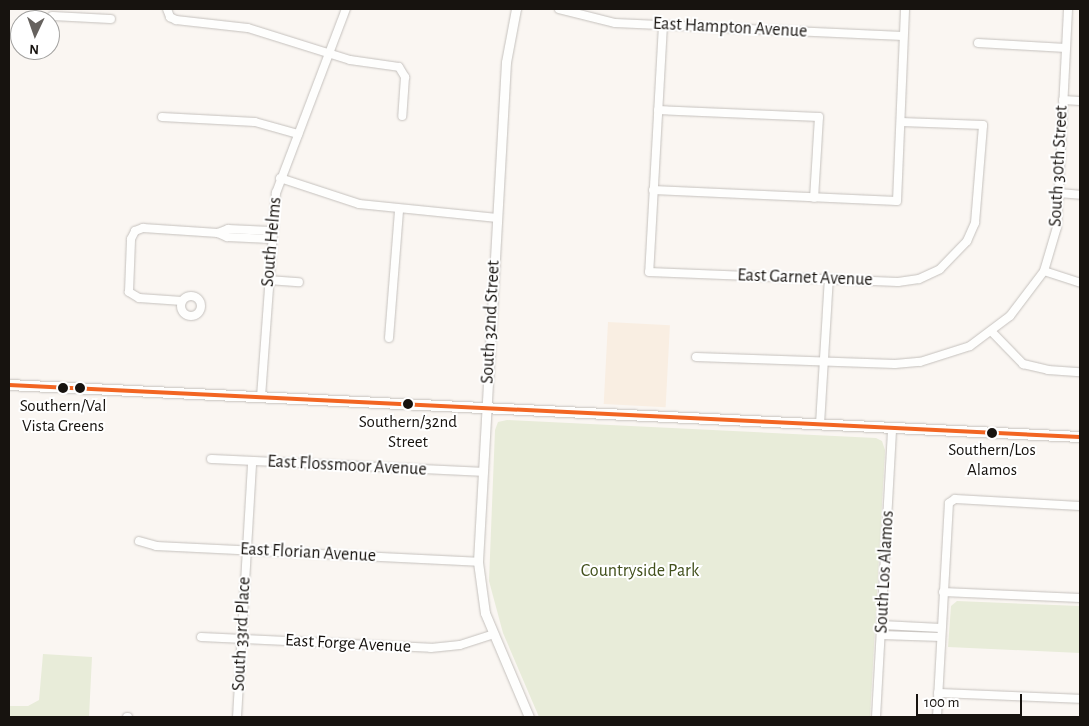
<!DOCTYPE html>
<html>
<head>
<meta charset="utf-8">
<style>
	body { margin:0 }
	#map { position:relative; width:1089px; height:726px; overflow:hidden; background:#faf6f2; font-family:"Alegreya Sans",sans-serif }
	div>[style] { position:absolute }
	.built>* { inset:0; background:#f9eee2; transform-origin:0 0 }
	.green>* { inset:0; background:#e8ecd9 }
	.roads { filter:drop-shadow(0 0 1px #c5c1bd) drop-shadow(0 0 1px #c5c1bd) }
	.minor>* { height:8px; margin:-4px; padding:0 4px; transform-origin:4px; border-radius:4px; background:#fefefd }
	.minor>.ring { margin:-4px; padding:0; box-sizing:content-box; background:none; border:8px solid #fefefd; border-radius:50% }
	.tertiary>* { height:9px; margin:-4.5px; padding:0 4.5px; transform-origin:4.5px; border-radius:4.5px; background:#fefefd }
	.secondary>* { height:10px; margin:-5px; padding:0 5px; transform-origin:5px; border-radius:5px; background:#fefefd }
	.bus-1>* { height:4px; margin:-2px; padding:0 2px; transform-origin:2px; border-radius:2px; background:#f26522 }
	.dots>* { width:14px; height:14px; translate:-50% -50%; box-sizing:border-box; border:2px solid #fff; border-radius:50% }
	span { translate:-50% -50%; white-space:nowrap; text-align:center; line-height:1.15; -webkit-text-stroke:4px #fff; paint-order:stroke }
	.bus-label { font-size:17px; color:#17130f }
	.street-label { font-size:18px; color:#17130f }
	.park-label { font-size:18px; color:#42501c }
	.frame { position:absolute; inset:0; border:10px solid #17130f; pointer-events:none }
	.north { position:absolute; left:10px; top:10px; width:50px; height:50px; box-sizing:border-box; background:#fff; border:1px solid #a2a19f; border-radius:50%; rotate:183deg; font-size:14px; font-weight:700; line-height:20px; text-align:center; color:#17130f }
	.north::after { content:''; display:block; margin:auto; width:18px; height:22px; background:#66625e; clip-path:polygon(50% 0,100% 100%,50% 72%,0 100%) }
	.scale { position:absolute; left:916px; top:694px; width:106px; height:22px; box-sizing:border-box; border:2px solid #17130f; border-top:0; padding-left:6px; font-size:15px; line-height:18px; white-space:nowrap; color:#17130f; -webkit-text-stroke:4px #fff; paint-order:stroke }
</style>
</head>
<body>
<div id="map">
	<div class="built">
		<div style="left:608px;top:322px;width:62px;height:82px;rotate:3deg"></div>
	</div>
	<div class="green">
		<div style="clip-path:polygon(507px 420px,876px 438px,882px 441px,885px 450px,870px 717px,539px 717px,503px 633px,489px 581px,495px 430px,498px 422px)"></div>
		<div style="clip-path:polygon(957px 601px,1080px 606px,1080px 653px,948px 647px,951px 606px)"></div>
		<div style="clip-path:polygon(43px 654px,92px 657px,89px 717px,9px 717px,9px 706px,28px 706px,39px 700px)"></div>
	</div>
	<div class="roads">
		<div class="minor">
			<div style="left:167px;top:9px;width:9px;rotate:69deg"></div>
			<div style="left:170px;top:17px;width:7px;rotate:27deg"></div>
			<div style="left:176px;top:20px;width:72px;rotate:6.3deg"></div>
			<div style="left:248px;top:28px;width:107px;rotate:17.4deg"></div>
			<div style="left:350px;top:60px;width:49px;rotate:8.1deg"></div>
			<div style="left:399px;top:67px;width:12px;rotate:59deg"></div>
			<div style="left:405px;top:77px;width:39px;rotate:94deg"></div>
			<div style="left:559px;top:9px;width:58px;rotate:14deg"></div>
			<div style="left:615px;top:23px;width:288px;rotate:2.6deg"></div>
			<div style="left:52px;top:16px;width:59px;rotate:2.9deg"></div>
			<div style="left:663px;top:25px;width:247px;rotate:93.2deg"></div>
			<div style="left:649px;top:272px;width:249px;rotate:2.3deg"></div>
			<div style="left:898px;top:282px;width:21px;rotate:-8deg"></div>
			<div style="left:919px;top:279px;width:23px;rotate:-25deg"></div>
			<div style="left:940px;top:269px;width:39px;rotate:-46deg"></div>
			<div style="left:967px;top:241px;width:20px;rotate:-66deg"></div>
			<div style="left:975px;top:223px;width:98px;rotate:-85.3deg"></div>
			<div style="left:983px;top:125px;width:82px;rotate:-177.9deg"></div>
			<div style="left:978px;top:43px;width:88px;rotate:3.3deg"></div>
			<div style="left:1063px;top:100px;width:17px;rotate:3deg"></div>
			<div style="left:658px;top:110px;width:161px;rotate:2.5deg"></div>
			<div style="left:819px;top:117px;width:81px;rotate:93.5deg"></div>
			<div style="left:162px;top:117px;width:93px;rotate:3.1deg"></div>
			<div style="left:255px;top:122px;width:45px;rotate:15.6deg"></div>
			<div style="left:280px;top:178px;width:83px;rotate:18.2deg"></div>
			<div style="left:359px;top:204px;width:139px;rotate:5.8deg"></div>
			<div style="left:653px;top:190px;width:244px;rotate:2.6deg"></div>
			<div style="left:897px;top:201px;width:192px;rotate:-87.6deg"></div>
			<div style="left:1059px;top:193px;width:21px;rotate:5deg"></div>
			<div style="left:218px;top:233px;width:11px;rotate:-22deg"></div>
			<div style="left:228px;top:229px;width:43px;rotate:2.7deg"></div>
			<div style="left:1044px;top:271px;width:38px;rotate:18deg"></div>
			<div style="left:268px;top:280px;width:31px;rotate:4deg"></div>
			<div class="ring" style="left:181px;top:296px;width:12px;height:12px"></div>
			<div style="left:182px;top:301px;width:43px;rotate:-176deg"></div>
			<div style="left:139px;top:298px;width:12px;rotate:-149deg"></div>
			<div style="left:129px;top:292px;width:53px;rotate:-87.8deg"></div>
			<div style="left:131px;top:239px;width:9px;rotate:-63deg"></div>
			<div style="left:135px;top:231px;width:9px;rotate:-21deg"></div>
			<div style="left:143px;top:228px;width:75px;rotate:3.8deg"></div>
			<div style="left:218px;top:233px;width:10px;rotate:24deg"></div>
			<div style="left:227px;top:237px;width:44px;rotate:2.6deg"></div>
			<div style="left:992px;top:332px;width:45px;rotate:45.9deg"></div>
			<div style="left:1023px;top:364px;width:26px;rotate:13deg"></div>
			<div style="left:1048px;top:370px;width:32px;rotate:4deg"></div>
			<div style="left:389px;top:338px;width:128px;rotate:-85.5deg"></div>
			<div style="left:696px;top:357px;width:199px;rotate:2deg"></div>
			<div style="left:895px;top:364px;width:25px;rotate:-5deg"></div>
			<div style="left:920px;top:362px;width:52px;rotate:-17.7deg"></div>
			<div style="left:970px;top:346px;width:50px;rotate:-36.9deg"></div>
			<div style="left:1010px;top:316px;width:56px;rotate:-52.9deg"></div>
			<div style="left:1044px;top:271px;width:46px;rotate:-73.5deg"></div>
			<div style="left:1057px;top:227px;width:218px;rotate:-87.1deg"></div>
			<div style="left:261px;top:397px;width:205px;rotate:-85.8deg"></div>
			<div style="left:276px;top:193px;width:197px;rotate:-69.2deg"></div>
			<div style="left:820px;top:424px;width:146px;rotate:-86.5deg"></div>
			<div style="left:211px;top:459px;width:271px;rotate:2.7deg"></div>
			<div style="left:139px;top:541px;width:18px;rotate:16deg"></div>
			<div style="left:156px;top:546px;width:322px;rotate:2.8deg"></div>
			<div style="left:943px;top:592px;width:137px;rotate:2.5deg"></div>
			<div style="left:882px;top:625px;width:59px;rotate:2.9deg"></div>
			<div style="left:881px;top:635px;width:60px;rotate:1.9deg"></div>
			<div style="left:201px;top:637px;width:230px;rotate:2.7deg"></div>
			<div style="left:431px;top:648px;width:29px;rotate:-6deg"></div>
			<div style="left:460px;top:645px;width:35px;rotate:-18deg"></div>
			<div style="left:938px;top:693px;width:142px;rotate:2.4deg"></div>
			<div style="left:127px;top:717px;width:1px"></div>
			<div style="left:237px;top:717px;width:256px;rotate:-86.6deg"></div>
			<div style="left:876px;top:717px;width:289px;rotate:-86.8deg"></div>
			<div style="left:937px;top:717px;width:214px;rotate:-86.8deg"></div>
			<div style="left:949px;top:503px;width:7px;rotate:-34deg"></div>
			<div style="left:955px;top:499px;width:125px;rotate:3.2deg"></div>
		</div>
		<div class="tertiary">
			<div style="left:516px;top:9px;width:54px;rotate:100.7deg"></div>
			<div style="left:506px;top:62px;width:501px;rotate:93.21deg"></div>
			<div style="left:478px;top:562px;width:51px;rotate:82.2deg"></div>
			<div style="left:485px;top:613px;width:113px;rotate:67.1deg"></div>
		</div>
		<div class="secondary">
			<div style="left:9px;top:385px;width:1072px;rotate:2.78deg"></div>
		</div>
	</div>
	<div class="bus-1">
		<div style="left:9px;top:385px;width:1072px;rotate:2.78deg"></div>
	</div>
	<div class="dots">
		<div style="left:63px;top:388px;background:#17130f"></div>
		<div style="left:80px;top:388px;background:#17130f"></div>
		<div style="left:408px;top:404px;background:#17130f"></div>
		<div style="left:992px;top:433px;background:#17130f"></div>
	</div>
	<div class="bus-label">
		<span style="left:63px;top:416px">Southern/Val<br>Vista Greens</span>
		<span style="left:408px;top:432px">Southern/32nd<br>Street</span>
		<span style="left:992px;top:460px">Southern/Los<br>Alamos</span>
	</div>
	<div class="street-label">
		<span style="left:730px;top:28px;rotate:3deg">East Hampton Avenue</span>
		<span style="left:1059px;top:166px;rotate:-87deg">South 30th Street</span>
		<span style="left:272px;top:242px;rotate:-85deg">South Helms</span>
		<span style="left:805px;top:278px;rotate:2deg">East Garnet Avenue</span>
		<span style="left:491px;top:322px;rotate:-87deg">South 32nd Street</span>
		<span style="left:347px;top:466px;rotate:3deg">East Flossmoor Avenue</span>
		<span style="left:308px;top:553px;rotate:3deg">East Florian Avenue</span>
		<span style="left:885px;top:572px;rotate:-87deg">South Los Alamos</span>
		<span style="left:242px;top:634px;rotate:-87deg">South 33rd Place</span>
		<span style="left:348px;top:644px;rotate:3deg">East Forge Avenue</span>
	</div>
	<div class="park-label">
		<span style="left:640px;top:571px">Countryside Park</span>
	</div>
	<div class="frame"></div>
	<div class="north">N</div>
	<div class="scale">100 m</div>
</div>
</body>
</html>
